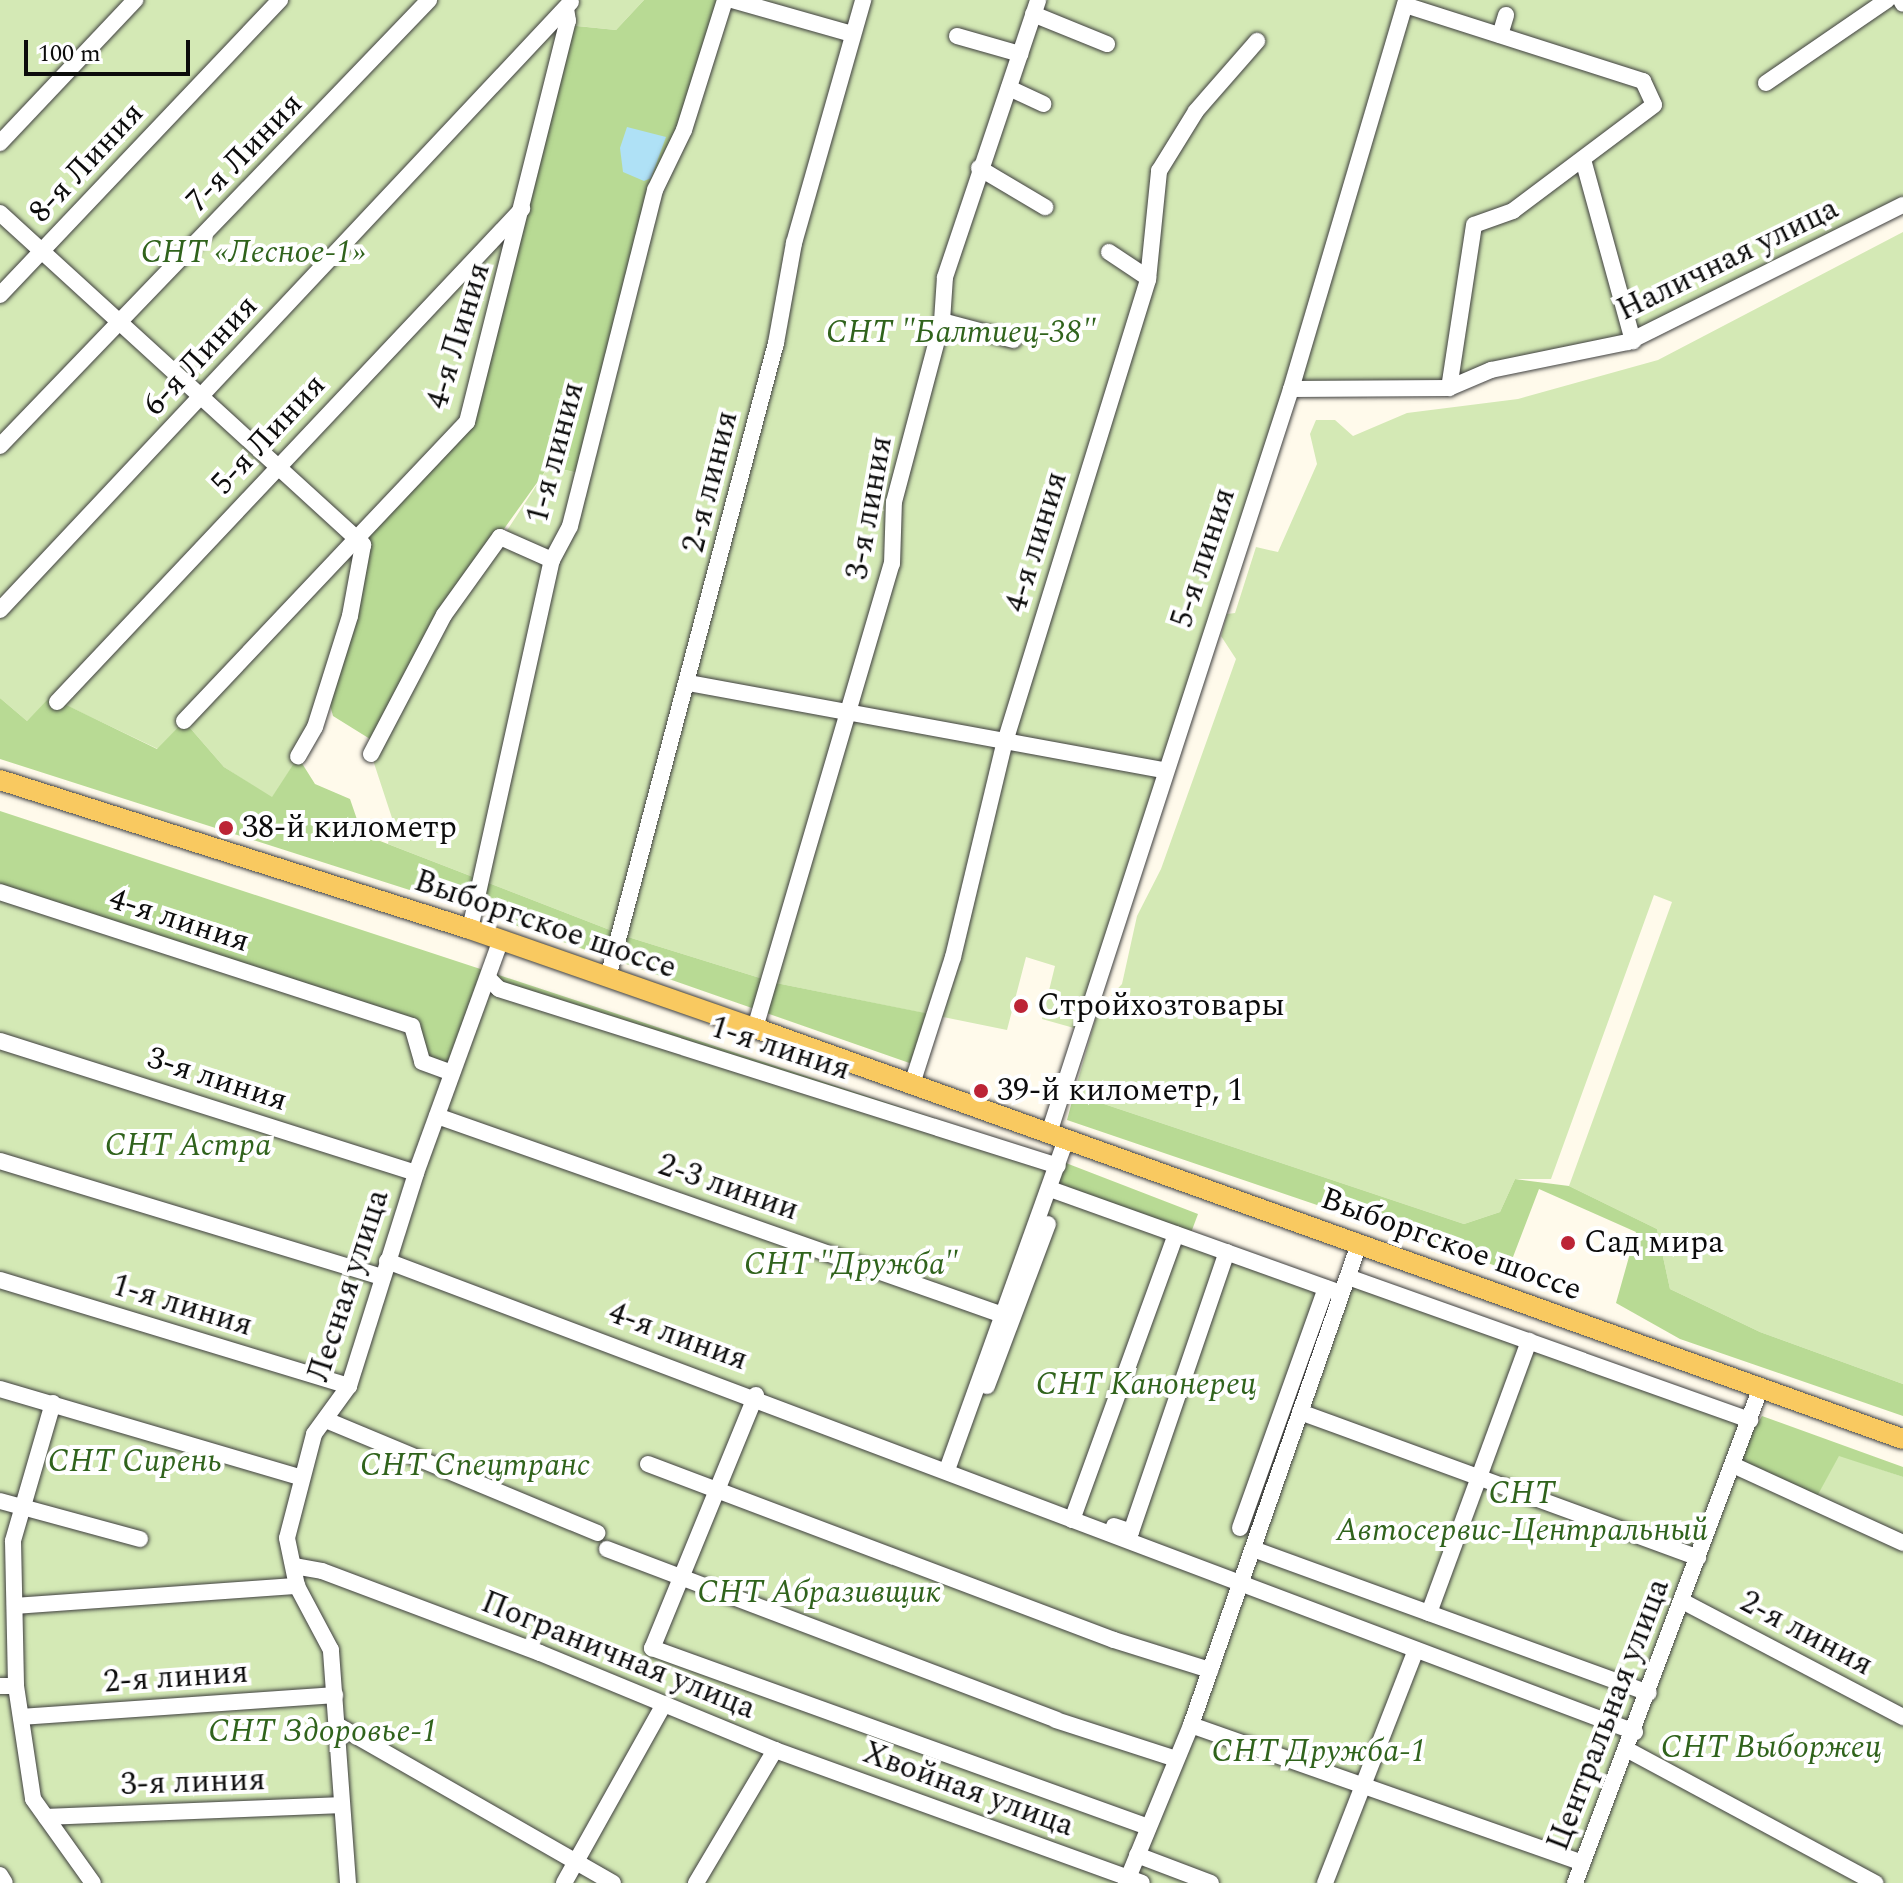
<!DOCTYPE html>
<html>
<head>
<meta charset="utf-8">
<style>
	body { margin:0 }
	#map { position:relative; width:1903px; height:1883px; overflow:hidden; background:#fffaeb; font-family:Spectral,serif }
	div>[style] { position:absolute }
	.green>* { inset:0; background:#d4e9b5 }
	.forest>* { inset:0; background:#b8da94 }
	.water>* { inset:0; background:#afe1f6 }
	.roads { filter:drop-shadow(0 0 2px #3f3f3f) drop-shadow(0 0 2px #3f3f3f) }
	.minor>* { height:16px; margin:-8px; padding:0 8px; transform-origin:8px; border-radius:8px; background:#fff }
	.major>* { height:20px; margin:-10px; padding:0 10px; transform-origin:10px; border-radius:10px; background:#f9c960 }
	.dots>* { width:22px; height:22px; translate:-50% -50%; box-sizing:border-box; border:4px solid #fff; border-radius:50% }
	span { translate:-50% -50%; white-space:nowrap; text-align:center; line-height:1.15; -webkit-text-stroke:8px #fff; paint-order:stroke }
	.street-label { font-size:32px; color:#0c0c0c }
	.park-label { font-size:32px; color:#30631c; font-style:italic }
	.poi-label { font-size:32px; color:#0c0c0c }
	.left { translate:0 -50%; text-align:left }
	.scale { position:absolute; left:24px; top:40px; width:166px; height:36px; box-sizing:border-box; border:4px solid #0c0c0c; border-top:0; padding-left:10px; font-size:24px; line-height:28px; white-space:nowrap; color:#0c0c0c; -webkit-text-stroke:6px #fff; paint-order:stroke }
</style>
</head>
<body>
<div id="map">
	<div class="green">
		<div style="clip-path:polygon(0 0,644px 0,616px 30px,568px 25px,467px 422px,363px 545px,301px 753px,272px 798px,224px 767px,184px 721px,158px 749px,51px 698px,27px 721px,0 698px)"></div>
		<div style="clip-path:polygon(725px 0,1903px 0,1903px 205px,1633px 341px,1449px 388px,1291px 389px,1081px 1030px,1042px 1019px,1055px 966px,1026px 957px,1007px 1030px,776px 983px,628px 937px,388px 844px,392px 818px,371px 754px,418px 667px,549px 466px,581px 474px,656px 188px)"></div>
		<div style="clip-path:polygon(1903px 232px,1903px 1384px,1760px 1332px,1670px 1289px,1657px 1229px,1569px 1186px,1672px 902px,1654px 895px,1551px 1179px,1515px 1179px,1500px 1212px,1464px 1224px,1074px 1094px,1098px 1010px,1122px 984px,1137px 916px,1161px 869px,1236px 659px,1221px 636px,1227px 614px,1235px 613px,1256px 547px,1278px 552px,1317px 464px,1310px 434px,1316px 420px,1335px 420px,1353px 436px,1407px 413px,1518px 399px,1658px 360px)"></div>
		<div style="clip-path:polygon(0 892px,488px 980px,1057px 1167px,1050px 1189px,1333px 1290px,1347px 1279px,1752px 1420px,1815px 1499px,1839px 1455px,1903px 1477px,1903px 1883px,0 1883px)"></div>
	</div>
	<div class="forest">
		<div style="clip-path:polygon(644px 0,725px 0,656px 188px,582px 474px,549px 466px,486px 554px,380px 742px,370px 739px,333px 716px,330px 705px,356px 539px,467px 422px,567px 25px,616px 30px)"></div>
		<div style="clip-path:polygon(50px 697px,157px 749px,184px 721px,224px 767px,272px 797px,298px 757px,315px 784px,350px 799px,362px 834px,628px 937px,776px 983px,935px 1015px,918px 1066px,469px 909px,0 759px,0 698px,27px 721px)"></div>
		<div style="clip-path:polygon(0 811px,1040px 1153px,1198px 1214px,1189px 1238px,1049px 1190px,1057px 1168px,494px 983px,453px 1071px,422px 1062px,415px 1028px,0 892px)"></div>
		<div style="clip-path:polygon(1074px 1094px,1464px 1224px,1500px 1212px,1515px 1179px,1569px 1186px,1657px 1229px,1670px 1289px,1760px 1332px,1903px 1384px,1903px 1416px,1680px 1339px,1616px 1303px,1636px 1232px,1539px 1189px,1508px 1270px,1067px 1120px)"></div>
		<div style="clip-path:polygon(1762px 1416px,1903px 1467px,1903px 1477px,1839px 1456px,1815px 1500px,1734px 1463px)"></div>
	</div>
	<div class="water">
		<div style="clip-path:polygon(627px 127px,666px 137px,651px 178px,644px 181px,623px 172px,620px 148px)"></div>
	</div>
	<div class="roads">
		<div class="minor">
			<div style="left:732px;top:0;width:125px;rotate:15.8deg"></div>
			<div style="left:1901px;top:0;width:4px;rotate:63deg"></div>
			<div style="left:1405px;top:5px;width:250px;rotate:17.7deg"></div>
			<div style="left:1643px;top:81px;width:26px;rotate:65deg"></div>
			<div style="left:1654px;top:105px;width:176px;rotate:143.1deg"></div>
			<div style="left:1513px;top:211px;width:41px;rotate:160.3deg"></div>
			<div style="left:1474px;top:225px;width:165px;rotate:98.7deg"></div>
			<div style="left:1033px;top:14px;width:80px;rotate:22.1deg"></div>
			<div style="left:1500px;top:35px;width:21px;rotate:-73deg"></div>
			<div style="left:957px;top:36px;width:66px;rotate:15.9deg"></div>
			<div style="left:1766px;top:83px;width:147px;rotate:-34.4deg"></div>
			<div style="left:1009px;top:88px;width:38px;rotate:25deg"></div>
			<div style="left:0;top:143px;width:197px;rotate:-46.6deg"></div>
			<div style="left:1584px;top:163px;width:185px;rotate:74.6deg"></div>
			<div style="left:979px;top:168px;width:77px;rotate:30.6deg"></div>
			<div style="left:0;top:213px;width:492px;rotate:42.4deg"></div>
			<div style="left:363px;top:545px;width:72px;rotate:100.4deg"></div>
			<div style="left:350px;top:616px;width:116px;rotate:107.5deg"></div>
			<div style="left:315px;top:727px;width:34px;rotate:120deg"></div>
			<div style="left:1109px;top:252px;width:47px;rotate:33.7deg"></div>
			<div style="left:0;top:295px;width:407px;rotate:-46.5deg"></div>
			<div style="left:942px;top:321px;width:74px;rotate:14.8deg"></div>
			<div style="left:1291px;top:389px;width:158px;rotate:-0.4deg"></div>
			<div style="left:1449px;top:388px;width:46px;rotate:-23.2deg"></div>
			<div style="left:1491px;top:370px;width:140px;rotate:-11.6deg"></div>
			<div style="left:1628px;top:342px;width:307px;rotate:-26.5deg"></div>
			<div style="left:0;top:446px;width:619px;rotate:-46.11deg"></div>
			<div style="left:0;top:610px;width:834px;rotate:-46.8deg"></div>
			<div style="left:689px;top:683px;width:484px;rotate:10.4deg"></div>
			<div style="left:57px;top:702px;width:678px;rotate:-46.67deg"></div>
			<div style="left:184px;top:721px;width:412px;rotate:-46.6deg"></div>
			<div style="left:467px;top:422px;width:414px;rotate:-75.9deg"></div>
			<div style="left:568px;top:21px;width:13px;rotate:-99deg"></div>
			<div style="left:371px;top:754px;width:157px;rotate:-62.3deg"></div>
			<div style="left:444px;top:615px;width:96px;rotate:-54.3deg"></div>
			<div style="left:500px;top:537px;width:57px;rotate:23.9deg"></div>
			<div style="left:0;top:892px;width:433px;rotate:18deg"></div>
			<div style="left:412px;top:1026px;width:37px;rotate:74deg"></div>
			<div style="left:422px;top:1062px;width:32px;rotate:20deg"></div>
			<div style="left:470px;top:929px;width:378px;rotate:-77.5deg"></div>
			<div style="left:552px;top:560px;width:38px;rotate:-62deg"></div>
			<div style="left:570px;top:526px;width:347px;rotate:-75.8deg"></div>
			<div style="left:655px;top:190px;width:67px;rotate:-64.2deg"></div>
			<div style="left:684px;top:130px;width:136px;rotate:-72.5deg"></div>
			<div style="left:608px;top:977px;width:656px;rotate:-75.16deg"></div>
			<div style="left:776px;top:343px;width:102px;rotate:-79.8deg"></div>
			<div style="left:794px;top:243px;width:253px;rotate:-74.1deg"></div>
			<div style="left:489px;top:979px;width:14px;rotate:45deg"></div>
			<div style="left:499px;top:989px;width:586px;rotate:17.57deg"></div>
			<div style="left:755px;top:1028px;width:484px;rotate:-73.6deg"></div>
			<div style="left:892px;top:564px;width:62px;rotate:-88.2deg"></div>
			<div style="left:894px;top:502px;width:187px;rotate:-75.1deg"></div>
			<div style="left:942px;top:321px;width:44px;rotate:-86.1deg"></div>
			<div style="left:945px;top:277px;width:292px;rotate:-71.4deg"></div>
			<div style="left:0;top:1041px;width:436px;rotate:17.6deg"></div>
			<div style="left:912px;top:1084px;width:133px;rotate:-72.1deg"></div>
			<div style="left:953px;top:957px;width:218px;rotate:-76.5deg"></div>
			<div style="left:1004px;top:745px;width:487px;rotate:-72.8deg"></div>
			<div style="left:1148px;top:280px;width:110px;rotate:-84.2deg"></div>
			<div style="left:1159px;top:171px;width:70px;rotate:-58.3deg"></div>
			<div style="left:1196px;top:111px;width:93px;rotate:-48.9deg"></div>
			<div style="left:437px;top:1116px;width:597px;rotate:19.38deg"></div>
			<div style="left:1049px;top:1133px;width:782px;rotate:-71.98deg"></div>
			<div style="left:1291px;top:389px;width:406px;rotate:-73.5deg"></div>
			<div style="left:0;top:1161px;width:399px;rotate:16.9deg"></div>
			<div style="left:1050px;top:1189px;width:309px;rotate:19.7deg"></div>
			<div style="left:387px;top:1261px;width:1334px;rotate:20.68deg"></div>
			<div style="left:1348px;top:1277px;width:427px;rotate:19.6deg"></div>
			<div style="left:0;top:1280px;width:365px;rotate:16.9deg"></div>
			<div style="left:987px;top:1386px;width:173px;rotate:-69.4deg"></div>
			<div style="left:0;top:1389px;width:315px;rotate:16.4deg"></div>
			<div style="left:756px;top:1395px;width:274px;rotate:112.3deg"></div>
			<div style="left:652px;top:1648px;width:527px;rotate:19.84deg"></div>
			<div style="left:53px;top:1403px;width:144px;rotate:106.2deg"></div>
			<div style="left:13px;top:1541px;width:145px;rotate:88.8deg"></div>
			<div style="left:16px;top:1686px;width:114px;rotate:81.4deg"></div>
			<div style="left:33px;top:1799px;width:103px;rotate:54.5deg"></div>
			<div style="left:1300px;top:1412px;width:424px;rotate:20.1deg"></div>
			<div style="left:326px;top:1420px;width:294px;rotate:22.6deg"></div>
			<div style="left:648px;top:1464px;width:498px;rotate:20.7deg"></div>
			<div style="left:1114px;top:1640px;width:101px;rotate:17.4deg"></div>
			<div style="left:1733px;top:1465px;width:187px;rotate:24.6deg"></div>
			<div style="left:947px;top:1470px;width:352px;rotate:-70.2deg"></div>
			<div style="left:0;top:1501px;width:145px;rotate:15.2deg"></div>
			<div style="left:1072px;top:1520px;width:304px;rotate:-70deg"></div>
			<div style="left:1114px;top:1526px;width:18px;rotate:19deg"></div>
			<div style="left:1131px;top:1532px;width:296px;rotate:-71.1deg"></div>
			<div style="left:1240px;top:1528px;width:255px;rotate:-70.3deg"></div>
			<div style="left:607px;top:1549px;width:480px;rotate:20.8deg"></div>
			<div style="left:1056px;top:1720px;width:126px;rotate:18deg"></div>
			<div style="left:1253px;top:1549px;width:421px;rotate:20deg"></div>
			<div style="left:294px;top:1566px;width:28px;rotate:10deg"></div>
			<div style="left:322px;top:1571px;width:233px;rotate:20.6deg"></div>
			<div style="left:540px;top:1653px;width:254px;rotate:22.4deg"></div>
			<div style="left:775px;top:1750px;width:155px;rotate:120.7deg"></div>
			<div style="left:1682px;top:1601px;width:250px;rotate:27.7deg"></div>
			<div style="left:15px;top:1606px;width:283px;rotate:-4.1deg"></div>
			<div style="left:1429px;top:1613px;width:290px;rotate:-69.8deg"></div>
			<div style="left:0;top:1686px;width:16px"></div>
			<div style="left:21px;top:1717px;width:315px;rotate:-4deg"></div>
			<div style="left:337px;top:1725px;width:318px;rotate:29.8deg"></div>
			<div style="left:1191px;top:1725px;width:415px;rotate:19.4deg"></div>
			<div style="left:775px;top:1750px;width:390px;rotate:19.9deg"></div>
			<div style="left:1628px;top:1750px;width:281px;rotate:28.3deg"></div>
			<div style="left:46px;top:1817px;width:296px;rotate:-2.3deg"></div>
			<div style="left:1137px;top:1855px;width:79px;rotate:20.7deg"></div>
			<div style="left:0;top:1875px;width:9px;rotate:58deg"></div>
			<div style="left:348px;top:1883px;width:234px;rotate:-94.2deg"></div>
			<div style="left:331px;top:1650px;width:72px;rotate:-118deg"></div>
			<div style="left:297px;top:1586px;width:49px;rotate:-101.8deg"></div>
			<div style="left:287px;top:1538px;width:107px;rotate:-75.4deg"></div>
			<div style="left:314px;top:1434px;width:59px;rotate:-53.9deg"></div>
			<div style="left:349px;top:1386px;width:223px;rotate:-72.5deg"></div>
			<div style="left:416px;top:1173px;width:248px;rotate:-70deg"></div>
			<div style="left:564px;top:1883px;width:205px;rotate:-60.8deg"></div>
			<div style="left:1126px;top:1883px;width:171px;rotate:-67.6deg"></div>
			<div style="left:1191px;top:1725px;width:509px;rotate:-70.75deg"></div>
			<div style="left:1325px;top:1883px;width:250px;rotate:-68.7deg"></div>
			<div style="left:1575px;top:1883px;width:530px;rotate:-69.44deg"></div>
		</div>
		<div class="major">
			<div style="left:0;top:780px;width:493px;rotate:17.6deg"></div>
			<div style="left:470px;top:929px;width:302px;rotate:19.2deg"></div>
			<div style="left:755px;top:1028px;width:1219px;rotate:19.7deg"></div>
		</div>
	</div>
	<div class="dots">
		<div style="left:226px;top:828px;background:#bc2436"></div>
		<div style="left:1021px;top:1006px;background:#bc2436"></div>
		<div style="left:981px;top:1091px;background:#bc2436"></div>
		<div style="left:1568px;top:1243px;background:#bc2436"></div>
	</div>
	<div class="street-label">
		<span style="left:245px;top:153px;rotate:-46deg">7-я Линия</span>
		<span style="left:87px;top:163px;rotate:-47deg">8-я Линия</span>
		<span style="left:1728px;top:260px;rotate:-26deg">Наличная улица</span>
		<span style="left:459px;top:336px;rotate:-73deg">4-я Линия</span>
		<span style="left:201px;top:356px;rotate:-47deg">6-я Линия</span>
		<span style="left:269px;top:435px;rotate:-47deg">5-я Линия</span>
		<span style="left:556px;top:453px;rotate:-75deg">1-я линия</span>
		<span style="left:711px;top:482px;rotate:-76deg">2-я линия</span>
		<span style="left:870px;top:508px;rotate:-80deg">3-я линия</span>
		<span style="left:1037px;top:542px;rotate:-73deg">4-я линия</span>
		<span style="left:1204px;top:558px;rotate:-72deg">5-я линия</span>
		<span style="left:179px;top:921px;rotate:18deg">4-я линия</span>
		<span style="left:545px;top:925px;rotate:19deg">Выборгское шоссе</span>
		<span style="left:780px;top:1049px;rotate:18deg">1-я линия</span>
		<span style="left:217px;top:1080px;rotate:18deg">3-я линия</span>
		<span style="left:728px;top:1188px;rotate:19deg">2-3 линии</span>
		<span style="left:1451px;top:1245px;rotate:20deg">Выборгское шоссе</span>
		<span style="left:349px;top:1286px;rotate:-72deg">Лесная улица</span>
		<span style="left:182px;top:1306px;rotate:17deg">1-я линия</span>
		<span style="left:678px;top:1337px;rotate:20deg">4-я линия</span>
		<span style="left:1806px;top:1634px;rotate:28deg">2-я линия</span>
		<span style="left:618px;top:1656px;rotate:22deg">Пограничная улица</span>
		<span style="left:176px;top:1678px;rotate:-4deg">2-я линия</span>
		<span style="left:1609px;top:1715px;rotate:-69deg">Центральная улица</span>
		<span style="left:193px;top:1783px;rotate:-2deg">3-я линия</span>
		<span style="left:968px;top:1790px;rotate:20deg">Хвойная улица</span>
	</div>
	<div class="park-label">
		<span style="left:253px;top:253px">СНТ «Лесное-1»</span>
		<span style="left:961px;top:333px">СНТ "Балтиец-38"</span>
		<span style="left:188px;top:1146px">СНТ Астра</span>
		<span style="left:851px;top:1265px">СНТ "Дружба"</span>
		<span style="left:1146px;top:1385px">СНТ Канонерец</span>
		<span style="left:135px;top:1462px">СНТ Сирень</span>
		<span style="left:475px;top:1466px">СНТ Спецтранс</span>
		<span style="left:1522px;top:1513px">СНТ<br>Автосервис-Центральный</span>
		<span style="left:819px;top:1593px">СНТ Абразивщик</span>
		<span style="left:323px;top:1732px">СНТ Здоровье-1</span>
		<span style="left:1771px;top:1748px">СНТ Выборжец</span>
		<span style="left:1319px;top:1752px">СНТ Дружба-1</span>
	</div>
	<div class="poi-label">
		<span class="left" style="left:242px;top:828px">38-й километр</span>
		<span class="left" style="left:1037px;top:1006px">Стройхозтовары</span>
		<span class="left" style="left:997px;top:1091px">39-й километр, 1</span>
		<span class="left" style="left:1584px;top:1243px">Сад мира</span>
	</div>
	<div class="scale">100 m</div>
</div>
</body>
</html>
